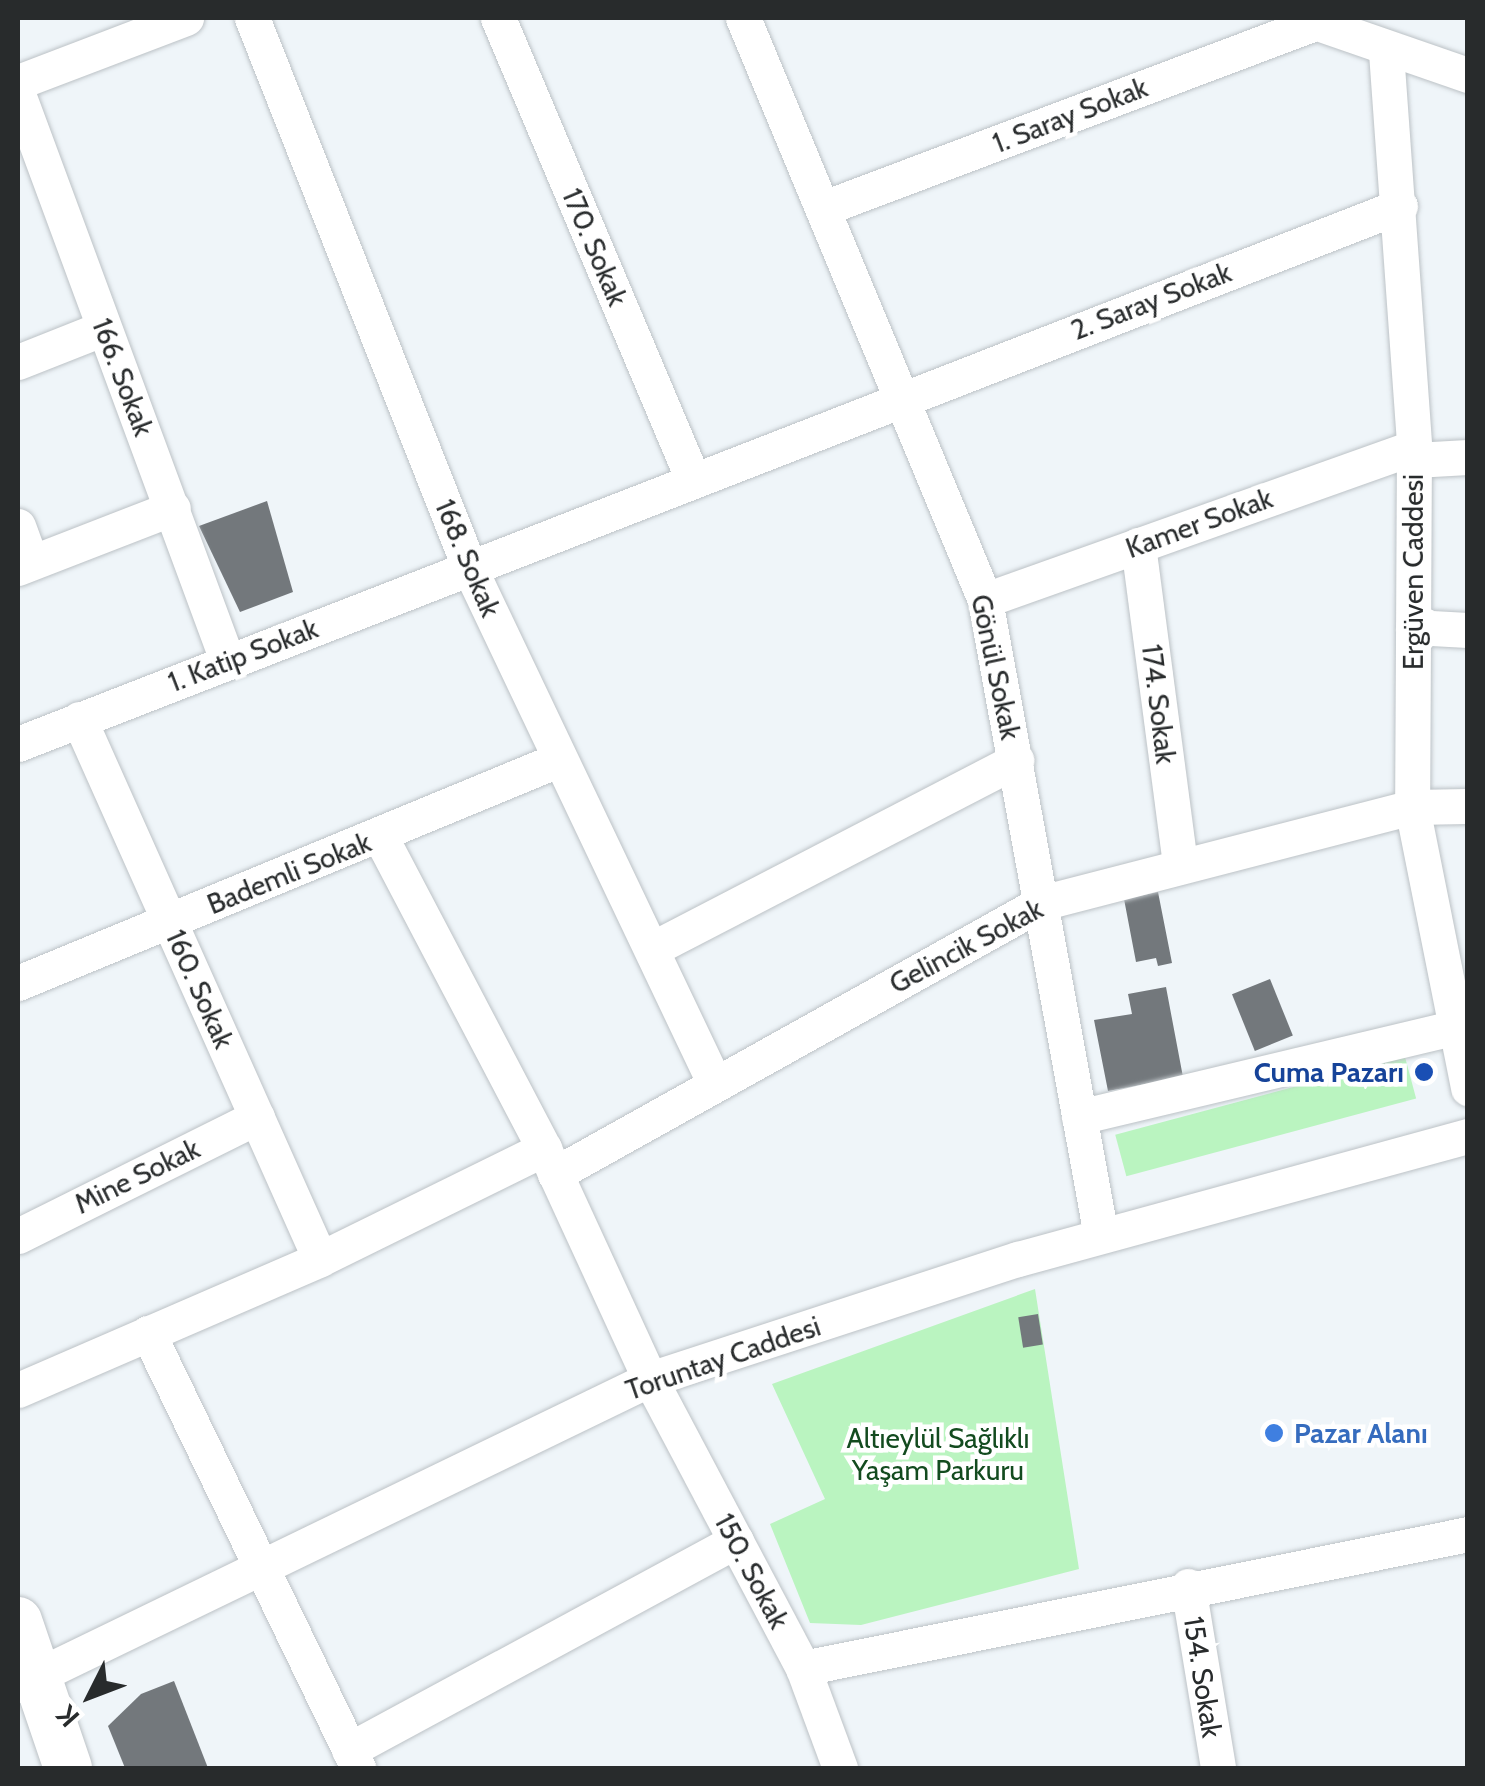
<!DOCTYPE html>
<html>
<head>
<meta charset="utf-8">
<style>
	body { margin:0 }
	#map { position:relative; width:1485px; height:1786px; overflow:hidden; background:#eff5f9; font-family:Cabin,sans-serif }
	div>[style] { position:absolute }
	.green>* { inset:0; background:#baf4c0; transform-origin:0 0 }
	.building>* { inset:0; background:#73787c; transform-origin:0 0 }
	.roads { filter:drop-shadow(0 0 2px #bcc2c6) drop-shadow(0 0 2px #bcc2c6) }
	.street>* { height:35px; margin:-17.5px; padding:0 17.5px; transform-origin:17.5px; border-radius:17.5px; background:#fff }
	.secondary>* { height:48px; margin:-24px; padding:0 24px; transform-origin:24px; border-radius:24px; background:#fff }
	.dots>* { width:28px; height:28px; translate:-50% -50%; box-sizing:border-box; border:5px solid #fff; border-radius:50% }
	span { translate:-50% -50%; white-space:nowrap; text-align:center; line-height:1.15; -webkit-text-stroke:9px #fff; paint-order:stroke }
	.street-label { font-size:28px; color:#282b2c }
	.transit-label { font-size:28px; color:#164399; font-weight:700 }
	.right { translate:-100% -50%; text-align:right }
	.shop-label { font-size:28px; color:#366cbe; font-weight:700 }
	.left { translate:0 -50%; text-align:left }
	.park-label { font-size:28px; color:#134b1f }
	.frame { position:absolute; inset:0; border:20px solid #282b2c; pointer-events:none }
	.north { position:absolute; left:40px; top:1646px; width:100px; height:100px; -webkit-text-stroke:8px #fff; paint-order:stroke; rotate:228deg; font-size:28px; font-weight:700; line-height:40px; text-align:center; color:#282b2c }
	.north::after { content:''; display:block; margin:auto; width:35px; height:45px; background:#282b2c; clip-path:polygon(50% 0,100% 100%,50% 72%,0 100%) }
</style>
</head>
<body>
<div id="map">
	<div class="green">
		<div style="left:1405px;top:1057px;width:43px;height:300px;rotate:75deg"></div>
		<div style="clip-path:polygon(1035px 1289px,1079px 1569px,861px 1625px,810px 1623px,770px 1524px,825px 1499px,772px 1384px)"></div>
	</div>
	<div class="building">
		<div style="clip-path:polygon(267px 501px,293px 592px,240px 612px,199px 526px)"></div>
		<div style="clip-path:polygon(1158px 892px,1172px 963px,1158px 966px,1156px 958px,1136px 962px,1124px 899px)"></div>
		<div style="left:1270px;top:979px;width:61px;height:41px;rotate:68deg"></div>
		<div style="clip-path:polygon(1166px 987px,1183px 1077px,1108px 1091px,1094px 1020px,1132px 1014px,1128px 994px)"></div>
		<div style="left:1038px;top:1314px;width:31px;height:20px;rotate:81deg"></div>
		<div style="clip-path:polygon(174px 1681px,208px 1768px,125px 1768px,108px 1726px,141px 1694px)"></div>
	</div>
	<div class="roads">
		<div class="street">
			<div style="left:252px;top:18px;width:593px;rotate:68.41deg"></div>
			<div style="left:470px;top:569px;width:570px;rotate:64.56deg"></div>
			<div style="left:498px;top:18px;width:497px;rotate:67.1deg"></div>
			<div style="left:743px;top:18px;width:630px;rotate:67.42deg"></div>
			<div style="left:985px;top:600px;width:646px;rotate:79.66deg"></div>
			<div style="left:1303px;top:18px;width:175px;rotate:19.1deg"></div>
			<div style="left:1386px;top:52px;width:396px;rotate:85.9deg"></div>
			<div style="left:1414px;top:447px;width:360px;rotate:90.3deg"></div>
			<div style="left:1412px;top:807px;width:287px;rotate:78.7deg"></div>
			<div style="left:18px;top:82px;width:180px;rotate:-20.9deg"></div>
			<div style="left:18px;top:94px;width:603px;rotate:69.73deg"></div>
			<div style="left:824px;top:208px;width:525px;rotate:-20.65deg"></div>
			<div style="left:18px;top:362px;width:92px;rotate:-21.6deg"></div>
			<div style="left:1414px;top:460px;width:54px;rotate:-3.2deg"></div>
			<div style="left:18px;top:526px;width:38px;rotate:70deg"></div>
			<div style="left:1138px;top:545px;width:321px;rotate:82.5deg"></div>
			<div style="left:18px;top:568px;width:166px;rotate:-21.2deg"></div>
			<div style="left:985px;top:600px;width:455px;rotate:-19.6deg"></div>
			<div style="left:1413px;top:627px;width:55px;rotate:3.1deg"></div>
			<div style="left:79px;top:719px;width:591px;rotate:65.95deg"></div>
			<div style="left:18px;top:744px;width:1483px;rotate:-21.27deg"></div>
			<div style="left:380px;top:836px;width:353px;rotate:62.3deg"></div>
			<div style="left:544px;top:1149px;width:253px;rotate:65.3deg"></div>
			<div style="left:650px;top:1379px;width:327px;rotate:62.1deg"></div>
			<div style="left:803px;top:1668px;width:107px;rotate:69.7deg"></div>
			<div style="left:656px;top:947px;width:406px;rotate:-27.4deg"></div>
			<div style="left:18px;top:983px;width:586px;rotate:-22.45deg"></div>
			<div style="left:1079px;top:1117px;width:388px;rotate:-13.4deg"></div>
			<div style="left:555px;top:1174px;width:556px;rotate:-29.14deg"></div>
			<div style="left:1041px;top:903px;width:383px;rotate:-14.5deg"></div>
			<div style="left:1412px;top:807px;width:56px;rotate:-1deg"></div>
			<div style="left:18px;top:1236px;width:267px;rotate:-26.5deg"></div>
			<div style="left:148px;top:1333px;width:483px;rotate:64.2deg"></div>
			<div style="left:18px;top:1390px;width:329px;rotate:-23.4deg"></div>
			<div style="left:320px;top:1259px;width:250px;rotate:-26.2deg"></div>
			<div style="left:1188px;top:1586px;width:184px;rotate:80.6deg"></div>
			<div style="left:803px;top:1668px;width:678px;rotate:-11.39deg"></div>
			<div style="left:18px;top:1685px;width:702px;rotate:-25.84deg"></div>
			<div style="left:650px;top:1379px;width:387px;rotate:-18.1deg"></div>
			<div style="left:1018px;top:1259px;width:467px;rotate:-15.3deg"></div>
			<div style="left:349px;top:1750px;width:440px;rotate:-28.4deg"></div>
		</div>
		<div class="secondary">
			<div style="left:18px;top:1621px;width:155px;rotate:71.2deg"></div>
		</div>
	</div>
	<div class="dots">
		<div style="left:1424px;top:1072px;background:#1a4fb4"></div>
		<div style="left:1274px;top:1433px;background:#3f7fe0"></div>
	</div>
	<div class="street-label">
		<span style="left:1070px;top:115px;rotate:-21deg">1. Saray Sokak</span>
		<span style="left:595px;top:247px;rotate:67deg">170. Sokak</span>
		<span style="left:1151px;top:301px;rotate:-21deg">2. Saray Sokak</span>
		<span style="left:123px;top:377px;rotate:69deg">166. Sokak</span>
		<span style="left:1199px;top:523px;rotate:-20deg">Kamer Sokak</span>
		<span style="left:468px;top:558px;rotate:67deg">168. Sokak</span>
		<span style="left:1413px;top:572px;rotate:-90deg">Ergüven Caddesi</span>
		<span style="left:243px;top:655px;rotate:-21deg">1. Katip Sokak</span>
		<span style="left:996px;top:667px;rotate:78deg">Gönül Sokak</span>
		<span style="left:1159px;top:704px;rotate:83deg">174. Sokak</span>
		<span style="left:289px;top:873px;rotate:-22deg">Bademli Sokak</span>
		<span style="left:966px;top:946px;rotate:-28deg">Gelincik Sokak</span>
		<span style="left:200px;top:989px;rotate:66deg">160. Sokak</span>
		<span style="left:137px;top:1176px;rotate:-26deg">Mine Sokak</span>
		<span style="left:723px;top:1358px;rotate:-19deg">Toruntay Caddesi</span>
		<span style="left:752px;top:1571px;rotate:62deg">150. Sokak</span>
		<span style="left:1203px;top:1677px;rotate:81deg">154. Sokak</span>
	</div>
	<div class="transit-label">
		<span class="right" style="left:1404px;top:1072px">Cuma Pazarı</span>
	</div>
	<div class="shop-label">
		<span class="left" style="left:1294px;top:1433px">Pazar Alanı</span>
	</div>
	<div class="park-label">
		<span style="left:938px;top:1454px">Altıeylül Sağlıklı<br>Yaşam Parkuru</span>
	</div>
	<div class="frame"></div>
	<div class="north">K</div>
</div>
</body>
</html>
